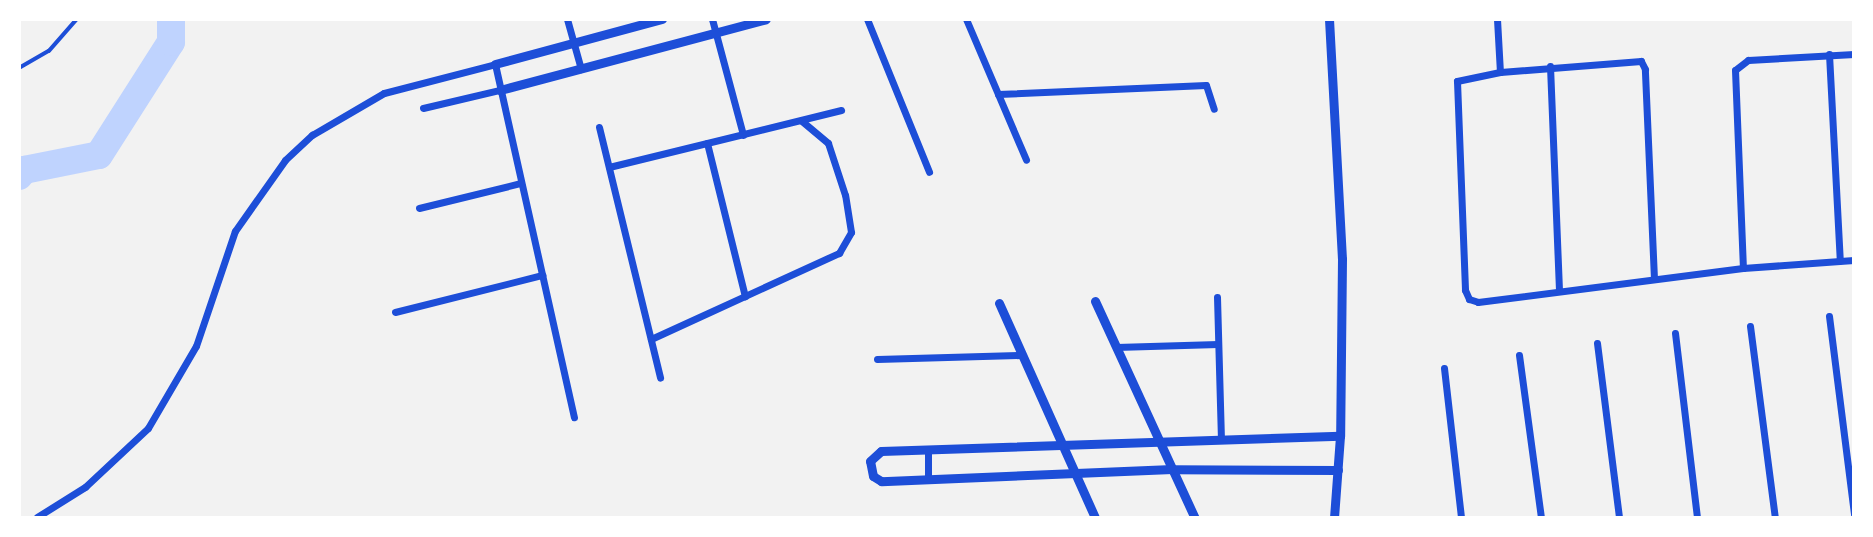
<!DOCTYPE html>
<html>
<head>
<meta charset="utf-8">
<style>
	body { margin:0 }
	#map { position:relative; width:1873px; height:537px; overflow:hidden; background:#f2f2f2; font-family:Arial,sans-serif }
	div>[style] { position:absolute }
	.river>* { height:28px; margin:-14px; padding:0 14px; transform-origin:14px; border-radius:14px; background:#bfd3fe }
	.service>* { height:3.5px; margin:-1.75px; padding:0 1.75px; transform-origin:1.75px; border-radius:1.75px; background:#1d4ed8 }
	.minor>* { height:7px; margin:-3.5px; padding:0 3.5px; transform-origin:3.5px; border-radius:3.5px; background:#1d4ed8 }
	.tertiary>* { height:9px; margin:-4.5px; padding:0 4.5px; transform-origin:4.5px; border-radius:4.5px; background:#1d4ed8 }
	span { translate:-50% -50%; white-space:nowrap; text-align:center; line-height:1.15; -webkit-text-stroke:6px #fff; paint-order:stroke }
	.frame { position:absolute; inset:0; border:21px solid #fff; pointer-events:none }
</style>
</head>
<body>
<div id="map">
	<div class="river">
		<div style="left:19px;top:176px;width:8px;rotate:-50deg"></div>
		<div style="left:24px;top:170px;width:76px;rotate:-11.3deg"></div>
		<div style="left:99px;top:155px;width:134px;rotate:-57.5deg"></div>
		<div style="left:171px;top:42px;width:23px;rotate:-90deg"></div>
	</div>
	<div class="service">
		<div style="left:19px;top:68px;width:34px;rotate:-30deg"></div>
		<div style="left:49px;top:51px;width:43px;rotate:-48.8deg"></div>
	</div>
	<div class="minor">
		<div style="left:567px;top:19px;width:52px;rotate:74.4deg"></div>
		<div style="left:712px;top:19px;width:120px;rotate:75deg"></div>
		<div style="left:867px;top:19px;width:165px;rotate:67.9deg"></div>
		<div style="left:966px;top:19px;width:153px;rotate:66.9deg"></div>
		<div style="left:1497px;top:19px;width:53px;rotate:86.8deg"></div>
		<div style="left:1829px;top:54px;width:207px;rotate:87deg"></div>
		<div style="left:1854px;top:54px;width:106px;rotate:176.8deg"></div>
		<div style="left:1748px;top:60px;width:16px;rotate:142deg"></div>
		<div style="left:1735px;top:70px;width:198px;rotate:87.7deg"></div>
		<div style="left:1743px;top:268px;width:111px;rotate:-4.1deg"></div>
		<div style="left:1550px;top:66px;width:225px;rotate:87.7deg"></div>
		<div style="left:998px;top:94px;width:208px;rotate:-2.5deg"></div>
		<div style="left:1206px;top:85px;width:25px;rotate:72deg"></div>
		<div style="left:423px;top:108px;width:79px;rotate:-13.2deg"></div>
		<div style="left:599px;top:127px;width:258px;rotate:76.3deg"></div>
		<div style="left:707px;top:143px;width:158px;rotate:76.1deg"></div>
		<div style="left:609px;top:167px;width:239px;rotate:-13.8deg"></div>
		<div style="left:419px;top:208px;width:105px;rotate:-13.8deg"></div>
		<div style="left:1654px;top:279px;width:210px;rotate:-92.5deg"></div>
		<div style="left:1645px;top:69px;width:9px;rotate:-117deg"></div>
		<div style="left:1641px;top:61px;width:141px;rotate:175.5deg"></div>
		<div style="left:1500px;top:72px;width:44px;rotate:168.2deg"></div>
		<div style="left:1457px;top:81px;width:209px;rotate:87.8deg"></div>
		<div style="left:1465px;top:290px;width:10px;rotate:66deg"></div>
		<div style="left:1469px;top:299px;width:9px;rotate:18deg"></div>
		<div style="left:1478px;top:302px;width:267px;rotate:-7.3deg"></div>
		<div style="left:1217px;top:297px;width:140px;rotate:88.4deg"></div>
		<div style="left:395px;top:312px;width:152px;rotate:-14.1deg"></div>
		<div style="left:1829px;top:316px;width:201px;rotate:82.8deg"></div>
		<div style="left:1750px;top:326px;width:194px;rotate:82.6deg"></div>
		<div style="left:1675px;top:333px;width:186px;rotate:83.2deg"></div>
		<div style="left:651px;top:339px;width:207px;rotate:-24.6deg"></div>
		<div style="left:839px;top:253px;width:24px;rotate:-60deg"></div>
		<div style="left:851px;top:232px;width:37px;rotate:-99deg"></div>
		<div style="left:845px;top:195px;width:55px;rotate:-108.1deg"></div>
		<div style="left:828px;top:143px;width:35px;rotate:-140deg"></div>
		<div style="left:1597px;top:343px;width:176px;rotate:82.8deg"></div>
		<div style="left:1116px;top:347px;width:102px;rotate:-1.7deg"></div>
		<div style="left:1519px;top:355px;width:164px;rotate:82.3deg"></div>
		<div style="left:877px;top:359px;width:144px;rotate:-1.6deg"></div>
		<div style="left:1444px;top:368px;width:151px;rotate:83.5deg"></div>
		<div style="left:928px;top:449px;width:31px;rotate:90deg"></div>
		<div style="left:37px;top:517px;width:57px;rotate:-32deg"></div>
		<div style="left:85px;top:487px;width:86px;rotate:-43.1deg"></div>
		<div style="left:148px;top:428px;width:95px;rotate:-59.7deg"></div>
		<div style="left:196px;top:346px;width:121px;rotate:-71.3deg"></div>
		<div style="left:235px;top:231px;width:87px;rotate:-54.8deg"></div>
		<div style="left:285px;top:160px;width:37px;rotate:-43deg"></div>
		<div style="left:312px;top:135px;width:83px;rotate:-30.3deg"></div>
		<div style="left:384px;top:93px;width:115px;rotate:-14.6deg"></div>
		<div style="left:495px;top:64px;width:362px;rotate:77.4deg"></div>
	</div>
	<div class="tertiary">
		<div style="left:1329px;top:19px;width:240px;rotate:86.9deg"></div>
		<div style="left:1342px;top:259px;width:177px;rotate:90.6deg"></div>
		<div style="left:1340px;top:436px;width:82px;rotate:94.2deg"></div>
		<div style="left:495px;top:64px;width:173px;rotate:-15.1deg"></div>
		<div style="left:500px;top:90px;width:275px;rotate:-14.9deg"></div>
		<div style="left:1095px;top:301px;width:239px;rotate:65.3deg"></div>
		<div style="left:999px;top:303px;width:235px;rotate:65.9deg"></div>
		<div style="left:1338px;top:470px;width:166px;rotate:-179.7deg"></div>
		<div style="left:1172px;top:469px;width:291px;rotate:177.6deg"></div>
		<div style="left:881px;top:481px;width:9px;rotate:-148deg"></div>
		<div style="left:873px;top:476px;width:15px;rotate:-101deg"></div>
		<div style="left:870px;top:461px;width:15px;rotate:-42deg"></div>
		<div style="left:881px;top:451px;width:459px;rotate:-1.9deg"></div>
	</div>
	<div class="frame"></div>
</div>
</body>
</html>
